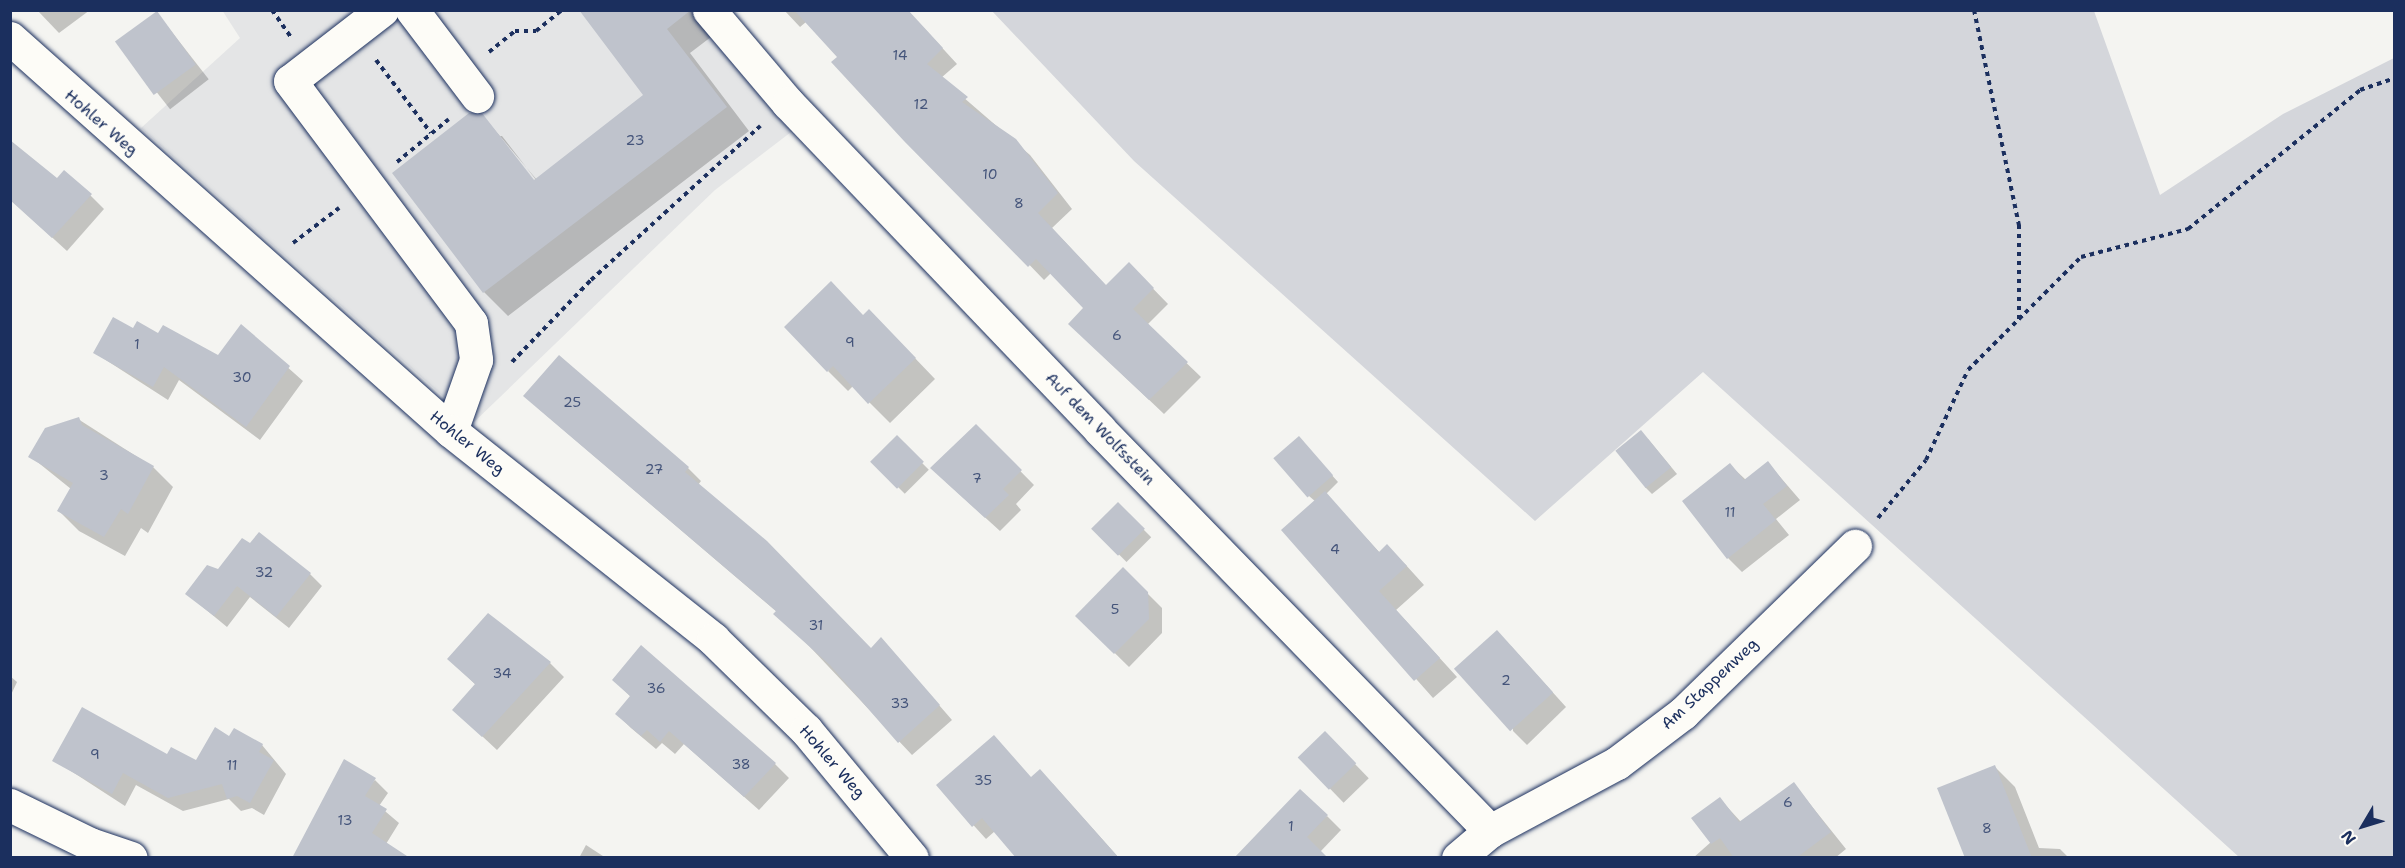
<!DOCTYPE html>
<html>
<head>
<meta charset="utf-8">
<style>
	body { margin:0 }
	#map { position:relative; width:2405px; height:868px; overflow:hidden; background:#f4f4f1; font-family:"Shantell Sans",sans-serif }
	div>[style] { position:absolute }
	.built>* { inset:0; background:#e4e5e6 }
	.green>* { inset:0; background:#d4d6db }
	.shadow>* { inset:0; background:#0003; transform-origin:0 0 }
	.building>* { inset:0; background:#bfc3cc; transform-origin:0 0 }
	.path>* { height:4px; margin-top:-2px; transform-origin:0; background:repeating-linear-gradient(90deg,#1b2f5e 0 4.5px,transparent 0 9px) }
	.roads { filter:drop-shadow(0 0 2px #1b2f5e) drop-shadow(0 0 2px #1b2f5e) }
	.minor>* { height:33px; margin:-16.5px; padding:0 16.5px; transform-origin:16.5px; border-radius:16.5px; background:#fdfcf7 }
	span { translate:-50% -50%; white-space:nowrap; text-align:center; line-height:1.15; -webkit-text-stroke:4.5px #fdfcf7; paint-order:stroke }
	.number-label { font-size:14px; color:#44547a }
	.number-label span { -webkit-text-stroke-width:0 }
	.street-label { font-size:16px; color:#1b2f5e }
	.frame { position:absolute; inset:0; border:12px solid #1b2f5e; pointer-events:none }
	.north { position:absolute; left:2333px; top:796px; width:60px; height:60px; -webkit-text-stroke:4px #fdfcf7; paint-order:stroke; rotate:232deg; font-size:16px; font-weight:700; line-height:24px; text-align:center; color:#1b2f5e }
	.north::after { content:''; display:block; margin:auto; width:21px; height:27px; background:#1b2f5e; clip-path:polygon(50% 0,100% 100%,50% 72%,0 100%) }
</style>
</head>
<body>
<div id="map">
	<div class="built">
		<div style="clip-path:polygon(222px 10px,709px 11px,799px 126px,715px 190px,473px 423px,141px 128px,240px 38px)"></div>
	</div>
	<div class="green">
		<div style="clip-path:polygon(992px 11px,2094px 11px,2160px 195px,2283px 114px,2394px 58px,2394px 857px,2239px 857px,1703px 372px,1535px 521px,1134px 161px)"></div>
	</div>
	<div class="shadow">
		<div style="clip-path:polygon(37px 10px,90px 10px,59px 33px)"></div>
		<div style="clip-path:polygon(evenodd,585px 10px,692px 10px,711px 37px,690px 53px,749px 131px,508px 316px,484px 292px,482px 115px,537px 180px,645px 95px,585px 10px,498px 136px,502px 136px,540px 185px,537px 187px,498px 136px)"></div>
		<div style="clip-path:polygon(784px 10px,871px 10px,924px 28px,957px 64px,941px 78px,1030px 155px,1072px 209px,1052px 228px,1107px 287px,1129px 264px,1168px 304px,1147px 325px,1201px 377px,1164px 414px,1084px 338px,1086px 308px,1051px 273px,1044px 280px,834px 62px,839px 58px,806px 22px,800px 27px)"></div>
		<div style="left:157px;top:13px;width:84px;height:49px;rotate:52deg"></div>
		<div style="clip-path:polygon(57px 180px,90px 195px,104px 209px,67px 251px,10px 199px)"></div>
		<div style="clip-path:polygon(864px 316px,889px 331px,935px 379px,890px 423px,853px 386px,848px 391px,828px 371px)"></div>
		<div style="clip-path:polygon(241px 326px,303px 381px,260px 440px,179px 380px,168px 400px,95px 353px,134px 331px,218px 357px)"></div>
		<div style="clip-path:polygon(539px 409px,688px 468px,701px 481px,698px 485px,871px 650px,894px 653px,952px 720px,912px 755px,777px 612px)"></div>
		<div style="clip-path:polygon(78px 419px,153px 467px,173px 487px,148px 533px,141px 528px,125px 556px,79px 531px,59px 511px,71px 489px,30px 456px)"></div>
		<div style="clip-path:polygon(976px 426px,1034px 485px,1016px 504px,1021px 510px,1000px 531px,946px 482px)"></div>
		<div style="left:897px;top:438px;width:45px;height:34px;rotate:45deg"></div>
		<div style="clip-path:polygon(1648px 439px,1677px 474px,1652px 494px,1645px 487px)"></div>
		<div style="clip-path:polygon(1305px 445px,1338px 482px,1326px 494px,1380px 553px,1405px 564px,1424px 585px,1396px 610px,1457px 677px,1433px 698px,1284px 530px,1316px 502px,1309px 496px)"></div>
		<div style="clip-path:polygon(1768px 463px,1800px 500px,1776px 519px,1789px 535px,1742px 572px,1728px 558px,1730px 465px,1746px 480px)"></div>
		<div style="left:1118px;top:504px;width:47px;height:35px;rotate:45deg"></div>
		<div style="clip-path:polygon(1123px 569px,1162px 608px,1162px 633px,1129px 667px,1077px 616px)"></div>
		<div style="clip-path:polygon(219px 570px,310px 574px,322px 586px,289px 628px,250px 597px,227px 627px,187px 594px)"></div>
		<div style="clip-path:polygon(1511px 646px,1566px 707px,1527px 745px,1513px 731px)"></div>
		<div style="clip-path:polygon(449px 659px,550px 663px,564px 677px,497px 750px,454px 710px,476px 685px)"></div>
		<div style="clip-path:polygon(10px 676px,17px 682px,10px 697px)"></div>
		<div style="clip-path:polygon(614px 680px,775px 764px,789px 778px,759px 810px,684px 744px,675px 754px,662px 743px,656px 749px,631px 728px,617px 714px,631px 697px)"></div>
		<div style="left:1325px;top:733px;width:63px;height:35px;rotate:46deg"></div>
		<div style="clip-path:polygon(230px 738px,262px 745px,286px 774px,264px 815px,252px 808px,241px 811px,229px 799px,183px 811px,136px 785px,125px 806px,54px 760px,167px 756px,197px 762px)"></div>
		<div style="clip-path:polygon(1995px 767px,2015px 787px,2039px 848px,2060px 849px,2069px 858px,1968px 858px)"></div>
		<div style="clip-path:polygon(1032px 778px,1053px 784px,1119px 858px,1018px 858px,995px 831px,986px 839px,938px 786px)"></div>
		<div style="clip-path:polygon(375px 780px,388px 793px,379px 806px,399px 823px,386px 844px,296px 858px)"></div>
		<div style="clip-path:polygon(1794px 784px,1846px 849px,1835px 858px,1693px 858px,1711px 842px,1720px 799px,1741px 822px)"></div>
		<div style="clip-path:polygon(1327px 816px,1341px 830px,1320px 852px,1256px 858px)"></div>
		<div style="clip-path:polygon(586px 845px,606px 858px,579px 858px)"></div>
	</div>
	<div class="building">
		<div style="clip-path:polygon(579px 10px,691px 10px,667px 29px,727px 107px,483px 293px,392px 173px,469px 113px,482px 113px,534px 180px,643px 95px)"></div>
		<div style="clip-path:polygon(794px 10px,908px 10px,943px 48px,927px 64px,968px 97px,962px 102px,1016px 139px,1058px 193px,1038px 213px,1106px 285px,1129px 262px,1154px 288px,1133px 309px,1188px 362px,1149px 400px,1068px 324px,1083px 308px,1036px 259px,1028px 267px,904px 141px,831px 62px,837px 57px)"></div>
		<div style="left:157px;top:11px;width:66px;height:52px;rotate:54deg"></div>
		<div style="clip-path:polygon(10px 140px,57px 178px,64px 170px,92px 194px,52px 238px,10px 200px)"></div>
		<div style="clip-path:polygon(831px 281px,863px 315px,869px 309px,916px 358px,868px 404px,833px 366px,827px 372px,784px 327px)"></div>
		<div style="clip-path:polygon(113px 317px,133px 328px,137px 321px,158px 333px,163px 325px,218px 355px,241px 324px,290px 366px,246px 427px,164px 367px,153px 387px,93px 353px)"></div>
		<div style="clip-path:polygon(559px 355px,689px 467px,685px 472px,767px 541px,871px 648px,881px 637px,940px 705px,898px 743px,830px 665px,773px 614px,776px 611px,523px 396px)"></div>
		<div style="clip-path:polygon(79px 417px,82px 425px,154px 466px,128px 514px,121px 509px,104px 537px,57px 511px,73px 483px,28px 457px,45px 428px)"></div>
		<div style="clip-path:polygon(976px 424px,1022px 470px,1003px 489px,1009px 495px,985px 518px,930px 468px)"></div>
		<div style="left:1641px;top:430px;width:48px;height:33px;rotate:51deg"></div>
		<div style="left:897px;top:435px;width:38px;height:38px;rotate:45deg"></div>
		<div style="left:1299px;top:436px;width:52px;height:34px;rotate:49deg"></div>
		<div style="clip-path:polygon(1768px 461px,1787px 486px,1763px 504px,1776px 520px,1727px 559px,1682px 501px,1730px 463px,1744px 480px)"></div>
		<div style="clip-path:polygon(1325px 491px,1379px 552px,1387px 544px,1407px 566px,1379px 591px,1440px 658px,1414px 681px,1281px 530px)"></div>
		<div style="left:1118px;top:502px;width:38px;height:38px;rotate:45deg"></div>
		<div style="clip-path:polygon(259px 532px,311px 573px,276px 617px,237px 586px,214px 616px,185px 594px,207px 565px,218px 569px,242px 538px,250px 543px)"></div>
		<div style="clip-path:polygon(1123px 567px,1148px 592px,1149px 619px,1114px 654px,1075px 616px)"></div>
		<div style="clip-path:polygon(488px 613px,551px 662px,482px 737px,452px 710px,475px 684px,447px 659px)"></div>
		<div style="left:1497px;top:630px;width:84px;height:58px;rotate:48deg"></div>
		<div style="clip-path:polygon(641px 645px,776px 763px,744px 797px,669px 731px,660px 742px,647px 730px,641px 736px,615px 714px,630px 696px,612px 680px)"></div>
		<div style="clip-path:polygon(82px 707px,167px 754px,171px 747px,196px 760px,215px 727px,229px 736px,234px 728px,263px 744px,259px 752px,274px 760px,250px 803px,237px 796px,227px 799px,222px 784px,168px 798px,123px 773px,112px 794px,52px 761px)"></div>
		<div style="left:1325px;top:731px;width:45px;height:38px;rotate:46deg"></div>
		<div style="clip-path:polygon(994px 735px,1031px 777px,1040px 769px,1119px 858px,1016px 858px,982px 818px,972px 827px,936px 785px)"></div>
		<div style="clip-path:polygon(344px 759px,376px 778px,365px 796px,387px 809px,372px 833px,410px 858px,292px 858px)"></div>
		<div style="clip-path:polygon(1995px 765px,2032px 858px,1965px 858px,1937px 788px)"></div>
		<div style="clip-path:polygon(1794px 782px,1831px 832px,1796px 858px,1734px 858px,1720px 838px,1711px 844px,1691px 818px,1720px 797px,1739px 822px)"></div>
		<div style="clip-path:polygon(1300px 789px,1328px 815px,1307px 837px,1328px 858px,1234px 858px)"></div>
	</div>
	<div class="path">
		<div style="left:272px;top:10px;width:33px;rotate:55deg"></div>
		<div style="left:1974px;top:10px;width:220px;rotate:78.2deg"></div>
		<div style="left:2019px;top:225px;width:94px;rotate:90deg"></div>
		<div style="left:489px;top:52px;width:33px;rotate:-39deg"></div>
		<div style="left:515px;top:31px;width:21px"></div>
		<div style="left:536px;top:31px;width:33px;rotate:-39deg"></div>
		<div style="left:376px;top:60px;width:91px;rotate:53deg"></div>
		<div style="left:397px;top:162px;width:67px;rotate:-39.6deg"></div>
		<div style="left:293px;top:243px;width:58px;rotate:-37.3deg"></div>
		<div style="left:512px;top:362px;width:114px;rotate:-46.1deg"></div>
		<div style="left:591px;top:280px;width:229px;rotate:-42.3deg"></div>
		<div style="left:1878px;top:518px;width:75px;rotate:-50.4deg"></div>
		<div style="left:1926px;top:460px;width:99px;rotate:-65deg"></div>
		<div style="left:1968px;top:370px;width:160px;rotate:-45deg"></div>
		<div style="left:2081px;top:257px;width:111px;rotate:-14.7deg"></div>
		<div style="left:2188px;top:229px;width:221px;rotate:-38.9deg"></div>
		<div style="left:2360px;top:90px;width:36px;rotate:-19deg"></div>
	</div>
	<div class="roads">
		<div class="minor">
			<div style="left:382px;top:10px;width:116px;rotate:142.3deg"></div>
			<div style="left:290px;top:81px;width:302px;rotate:53.2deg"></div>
			<div style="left:471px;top:323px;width:37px;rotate:82deg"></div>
			<div style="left:476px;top:360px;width:75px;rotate:109.4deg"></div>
			<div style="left:412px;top:10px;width:108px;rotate:52.9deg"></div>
			<div style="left:709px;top:10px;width:122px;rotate:49.7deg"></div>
			<div style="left:788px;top:103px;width:451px;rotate:46.3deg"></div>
			<div style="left:1099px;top:429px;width:561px;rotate:45.79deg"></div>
			<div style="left:10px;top:38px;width:591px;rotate:41.71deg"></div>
			<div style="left:451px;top:431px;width:335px;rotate:38.4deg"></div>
			<div style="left:713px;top:639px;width:130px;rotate:44.4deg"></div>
			<div style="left:806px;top:730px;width:166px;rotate:50.4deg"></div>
			<div style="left:10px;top:805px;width:89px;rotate:26deg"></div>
			<div style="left:90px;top:844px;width:43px;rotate:18.9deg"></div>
			<div style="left:1458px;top:858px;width:42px;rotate:-40.2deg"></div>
			<div style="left:1490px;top:831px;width:144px;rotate:-28.2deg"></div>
			<div style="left:1617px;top:763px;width:83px;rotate:-37.1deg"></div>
			<div style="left:1683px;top:713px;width:240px;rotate:-44.2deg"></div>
		</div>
	</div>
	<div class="number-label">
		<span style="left:900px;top:55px">14</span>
		<span style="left:921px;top:104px">12</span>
		<span style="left:635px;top:140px">23</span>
		<span style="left:990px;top:174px">10</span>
		<span style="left:1019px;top:203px">8</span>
		<span style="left:1117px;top:335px">6</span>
		<span style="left:850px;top:342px">9</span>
		<span style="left:137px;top:344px">1</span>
		<span style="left:242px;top:377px">30</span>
		<span style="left:572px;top:402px">25</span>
		<span style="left:654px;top:469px">27</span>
		<span style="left:104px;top:475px">3</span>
		<span style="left:977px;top:478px">7</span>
		<span style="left:1730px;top:512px">11</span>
		<span style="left:1335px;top:549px">4</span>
		<span style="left:264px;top:572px">32</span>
		<span style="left:1115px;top:609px">5</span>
		<span style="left:816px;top:625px">31</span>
		<span style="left:502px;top:673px">34</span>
		<span style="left:1506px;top:680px">2</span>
		<span style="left:656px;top:688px">36</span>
		<span style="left:900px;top:703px">33</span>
		<span style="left:95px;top:754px">9</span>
		<span style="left:741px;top:764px">38</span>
		<span style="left:232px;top:765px">11</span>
		<span style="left:983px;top:780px">35</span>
		<span style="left:1788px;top:802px">6</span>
		<span style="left:345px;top:820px">13</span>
		<span style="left:1291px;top:826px">1</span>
		<span style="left:1987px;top:828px">8</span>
	</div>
	<div class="street-label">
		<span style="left:101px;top:123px;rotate:41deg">Hohler Weg</span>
		<span style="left:1100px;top:429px;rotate:46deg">Auf dem Wolfsstein</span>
		<span style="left:467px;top:443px;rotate:39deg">Hohler Weg</span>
		<span style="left:1710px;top:684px;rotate:-43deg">Am Stappenweg</span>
		<span style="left:832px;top:762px;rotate:49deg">Hohler Weg</span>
	</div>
	<div class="frame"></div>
	<div class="north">N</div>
</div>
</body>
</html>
